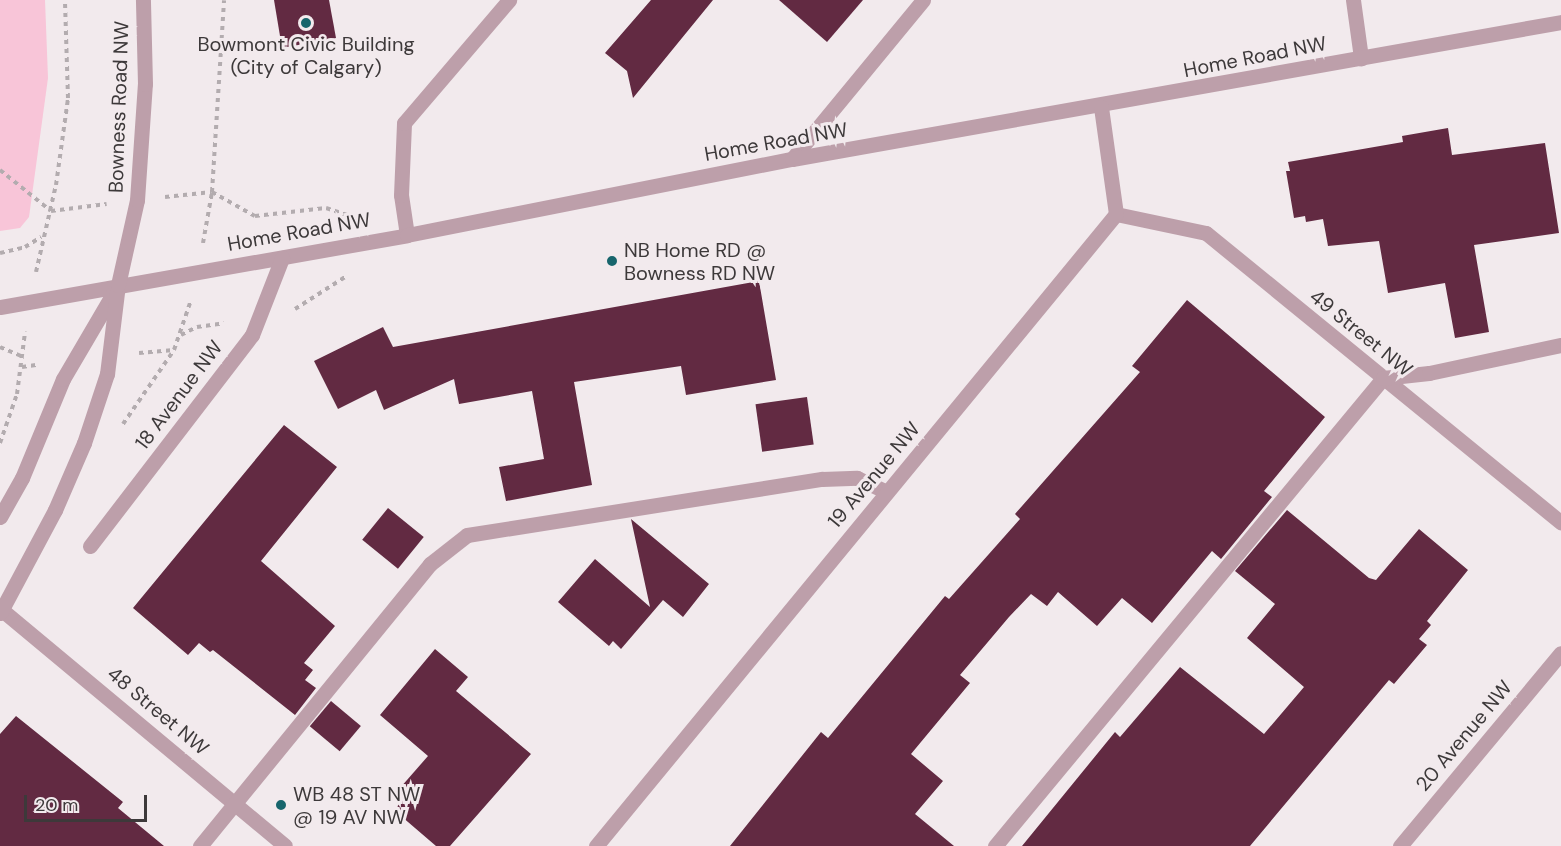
<!DOCTYPE html>
<html>
<head>
<meta charset="utf-8">
<style>
	body { margin:0 }
	#map { position:relative; width:1561px; height:846px; overflow:hidden; background:#f2eaed; font-family:"DM Sans",sans-serif }
	div>[style] { position:absolute }
	.green>* { inset:0; background:#f8c5d8 }
	.building>* { inset:0; background:#622a42; transform-origin:0 0 }
	.path>* { height:4px; margin-top:-2px; transform-origin:0; background:repeating-linear-gradient(90deg,#b3acaf 0 4.5px,transparent 0 9px) }
	.minor>* { height:15px; margin:-7.5px; padding:0 7.5px; transform-origin:7.5px; border-radius:7.5px; background:#bd9faa }
	.dots>* { width:16px; height:16px; translate:-50% -50%; box-sizing:border-box; border:3px solid #f2eaed; border-radius:50% }
	span { translate:-50% -50%; white-space:nowrap; text-align:center; line-height:1.15; -webkit-text-stroke:6px #f2eaed; paint-order:stroke }
	.poi-label { font-size:20px; color:#3d393a }
	.left { translate:0 -50%; text-align:left }
	.street-label { font-size:20px; color:#3d393a }
	.scale { position:absolute; left:24px; top:795px; width:123px; height:27px; box-sizing:border-box; border:3px solid #3d393a; border-top:0; padding-left:8px; font-size:18px; line-height:21px; white-space:nowrap; color:#3d393a; -webkit-text-stroke:4px #f2eaed; paint-order:stroke }
</style>
</head>
<body>
<div id="map">
	<div class="green">
		<div style="clip-path:polygon(0 0,45px 0,48px 78px,29px 217px,20px 228px,0 231px)"></div>
	</div>
	<div class="building">
		<div style="clip-path:polygon(274px 0,329px 0,336px 38px,282px 48px)"></div>
		<div style="clip-path:polygon(651px 0,713px 0,633px 98px,627px 71px,605px 53px)"></div>
		<div style="clip-path:polygon(779px 0,863px 0,827px 42px)"></div>
		<div style="clip-path:polygon(1448px 128px,1452px 155px,1545px 143px,1559px 233px,1474px 245px,1489px 332px,1455px 338px,1445px 283px,1388px 293px,1379px 241px,1328px 246px,1323px 219px,1306px 222px,1305px 216px,1294px 218px,1286px 171px,1290px 171px,1288px 162px,1403px 142px,1402px 136px)"></div>
		<div style="clip-path:polygon(759px 281px,776px 380px,686px 395px,681px 366px,574px 382px,592px 485px,506px 501px,499px 467px,544px 459px,532px 391px,459px 404px,454px 379px,384px 410px,376px 390px,338px 409px,314px 361px,383px 327px,393px 347px)"></div>
		<div style="clip-path:polygon(1187px 300px,1325px 417px,1264px 491px,1272px 497px,1221px 559px,1212px 551px,1152px 623px,1122px 598px,1097px 626px,1058px 592px,1047px 606px,1031px 594px,1009px 617px,960px 675px,970px 683px,911px 754px,943px 781px,915px 814px,954px 846px,730px 846px,821px 732px,828px 738px,945px 596px,949px 599px,1020px 519px,1015px 514px,1140px 372px,1132px 366px)"></div>
		<div style="left:807px;top:397px;width:48px;height:52px;rotate:82deg"></div>
		<div style="clip-path:polygon(284px 425px,337px 467px,261px 561px,335px 626px,304px 663px,313px 670px,305px 680px,316px 688px,295px 715px,213px 650px,210px 652px,199px 643px,188px 655px,133px 608px)"></div>
		<div style="left:388px;top:508px;width:46px;height:41px;rotate:39deg"></div>
		<div style="clip-path:polygon(1287px 510px,1369px 578px,1376px 580px,1419px 529px,1468px 570px,1427px 621px,1431px 625px,1419px 639px,1427px 645px,1394px 684px,1389px 680px,1250px 846px,1022px 846px,1115px 732px,1120px 737px,1180px 667px,1264px 734px,1304px 687px,1247px 638px,1275px 604px,1235px 571px)"></div>
		<div style="clip-path:polygon(631px 519px,709px 584px,683px 617px,663px 600px,621px 649px,613px 641px,609px 646px,558px 602px,595px 559px,650px 607px)"></div>
		<div style="clip-path:polygon(435px 649px,468px 677px,456px 691px,531px 754px,450px 846px,436px 846px,394px 810px,408px 794px,400px 788px,428px 756px,380px 715px)"></div>
		<div style="left:331px;top:701px;width:39px;height:33px;rotate:40deg"></div>
		<div style="clip-path:polygon(16px 716px,123px 802px,118px 808px,164px 846px,0 846px,0 734px)"></div>
	</div>
	<div class="path">
		<div style="left:0;top:170px;width:65px;rotate:38.8deg"></div>
		<div style="left:51px;top:211px;width:56px;rotate:-7.1deg"></div>
		<div style="left:165px;top:197px;width:47px;rotate:-6.1deg"></div>
		<div style="left:212px;top:192px;width:49px;rotate:29.2deg"></div>
		<div style="left:255px;top:216px;width:71px;rotate:-6.4deg"></div>
		<div style="left:326px;top:208px;width:22px;rotate:18deg"></div>
		<div style="left:203px;top:243px;width:52px;rotate:-80deg"></div>
		<div style="left:212px;top:192px;width:192px;rotate:-86.4deg"></div>
		<div style="left:0;top:253px;width:26px;rotate:-13deg"></div>
		<div style="left:25px;top:247px;width:19px;rotate:-32deg"></div>
		<div style="left:36px;top:272px;width:89px;rotate:-77.1deg"></div>
		<div style="left:56px;top:185px;width:88px;rotate:-82.1deg"></div>
		<div style="left:68px;top:98px;width:98px;rotate:-91.8deg"></div>
		<div style="left:295px;top:309px;width:59px;rotate:-32.6deg"></div>
		<div style="left:181px;top:335px;width:18px;rotate:-27deg"></div>
		<div style="left:197px;top:327px;width:27px;rotate:-8deg"></div>
		<div style="left:0;top:347px;width:23px;rotate:23deg"></div>
		<div style="left:139px;top:353px;width:35px;rotate:-5deg"></div>
		<div style="left:22px;top:367px;width:14px;rotate:-8deg"></div>
		<div style="left:123px;top:424px;width:90px;rotate:-55.4deg"></div>
		<div style="left:174px;top:350px;width:50px;rotate:-71.2deg"></div>
		<div style="left:0;top:443px;width:52px;rotate:-70.9deg"></div>
		<div style="left:17px;top:394px;width:63px;rotate:-82.6deg"></div>
	</div>
	<div class="minor">
		<div style="left:1353px;top:0;width:59px;rotate:82.1deg"></div>
		<div style="left:792px;top:159px;width:206px;rotate:-50.5deg"></div>
		<div style="left:1116px;top:214px;width:92px;rotate:11.9deg"></div>
		<div style="left:1206px;top:233px;width:458px;rotate:39.2deg"></div>
		<div style="left:407px;top:235px;width:40px;rotate:-98.5deg"></div>
		<div style="left:401px;top:195px;width:72px;rotate:-87.6deg"></div>
		<div style="left:404px;top:123px;width:162px;rotate:-49.5deg"></div>
		<div style="left:0;top:307px;width:413px;rotate:-10deg"></div>
		<div style="left:407px;top:235px;width:392px;rotate:-11.2deg"></div>
		<div style="left:792px;top:159px;width:781px;rotate:-10.1deg"></div>
		<div style="left:0;top:517px;width:45px;rotate:-60.6deg"></div>
		<div style="left:22px;top:478px;width:107px;rotate:-67.5deg"></div>
		<div style="left:63px;top:379px;width:101px;rotate:-59.6deg"></div>
		<div style="left:90px;top:546px;width:266px;rotate:-52.5deg"></div>
		<div style="left:252px;top:335px;width:83px;rotate:-68.7deg"></div>
		<div style="left:2px;top:610px;width:368px;rotate:39.8deg"></div>
		<div style="left:0;top:613px;width:117px;rotate:-61.9deg"></div>
		<div style="left:55px;top:510px;width:73px;rotate:-66.6deg"></div>
		<div style="left:84px;top:443px;width:73px;rotate:-71.6deg"></div>
		<div style="left:107px;top:374px;width:90px;rotate:-83deg"></div>
		<div style="left:118px;top:285px;width:87px;rotate:-77.4deg"></div>
		<div style="left:137px;top:200px;width:116px;rotate:-86.1deg"></div>
		<div style="left:145px;top:84px;width:84px;rotate:-91.4deg"></div>
		<div style="left:200px;top:846px;width:364px;rotate:-50.8deg"></div>
		<div style="left:430px;top:564px;width:47px;rotate:-38.1deg"></div>
		<div style="left:467px;top:535px;width:359px;rotate:-9deg"></div>
		<div style="left:822px;top:479px;width:35px;rotate:-2deg"></div>
		<div style="left:857px;top:478px;width:33px;rotate:25deg"></div>
		<div style="left:596px;top:846px;width:818px;rotate:-50.55deg"></div>
		<div style="left:1116px;top:214px;width:108px;rotate:-98deg"></div>
		<div style="left:995px;top:846px;width:608px;rotate:-50.34deg"></div>
		<div style="left:1383px;top:378px;width:46px;rotate:-6.2deg"></div>
		<div style="left:1429px;top:373px;width:135px;rotate:-12deg"></div>
		<div style="left:1400px;top:846px;width:251px;rotate:-50.2deg"></div>
	</div>
	<div class="dots">
		<div style="left:306px;top:23px;background:#17656c"></div>
		<div style="left:612px;top:261px;background:#17656c"></div>
		<div style="left:281px;top:805px;background:#17656c"></div>
	</div>
	<div class="poi-label">
		<span style="left:306px;top:56px">Bowmont Civic Building<br>(City of Calgary)</span>
		<span class="left" style="left:624px;top:262px">NB Home RD @<br>Bowness RD NW</span>
		<span class="left" style="left:293px;top:806px">WB 48 ST NW<br>@ 19 AV NW</span>
	</div>
	<div class="street-label">
		<span style="left:1255px;top:57px;rotate:-11deg">Home Road NW</span>
		<span style="left:119px;top:107px;rotate:-88deg">Bowness Road NW</span>
		<span style="left:776px;top:142px;rotate:-10deg">Home Road NW</span>
		<span style="left:299px;top:232px;rotate:-10deg">Home Road NW</span>
		<span style="left:1361px;top:333px;rotate:39deg">49 Street NW</span>
		<span style="left:179px;top:395px;rotate:-53deg">18 Avenue NW</span>
		<span style="left:874px;top:475px;rotate:-50deg">19 Avenue NW</span>
		<span style="left:158px;top:711px;rotate:40deg">48 Street NW</span>
		<span style="left:1464px;top:736px;rotate:-50deg">20 Avenue NW</span>
	</div>
	<div class="scale">20 m</div>
</div>
</body>
</html>
